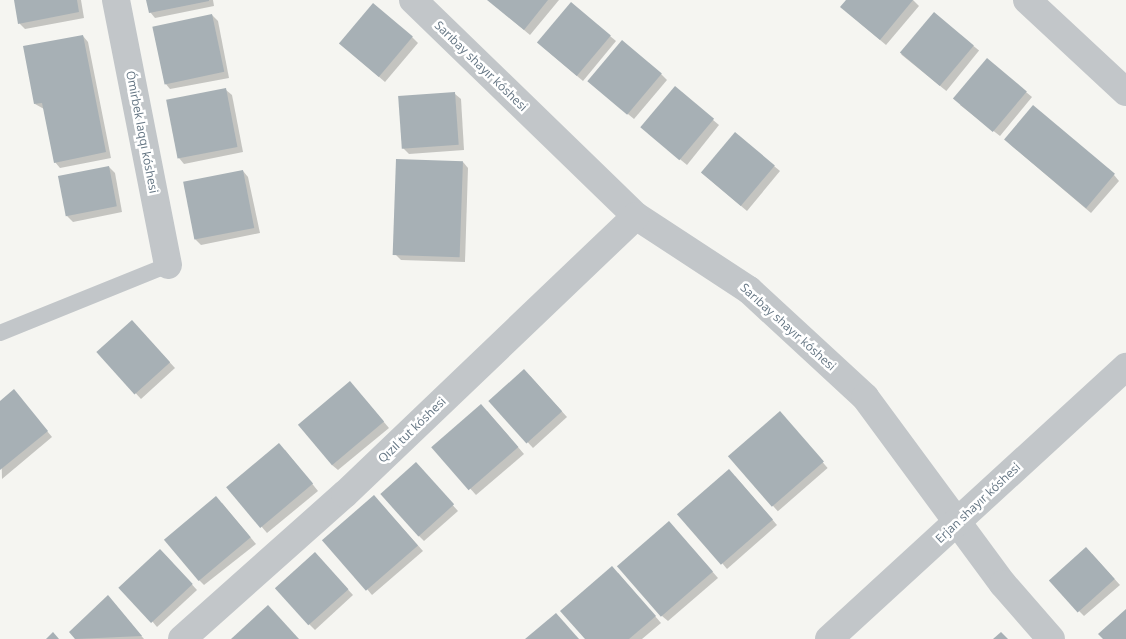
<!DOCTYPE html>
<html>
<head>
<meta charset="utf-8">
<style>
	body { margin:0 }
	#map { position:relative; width:1126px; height:639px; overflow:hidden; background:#f5f5f1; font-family:"Open Sans",sans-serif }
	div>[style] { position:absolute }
	.shadow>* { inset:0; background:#0003; transform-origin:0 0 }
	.building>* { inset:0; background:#a7b0b5; transform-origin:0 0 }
	.lane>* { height:16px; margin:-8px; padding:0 8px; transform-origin:8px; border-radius:8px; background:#c2c6c9 }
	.street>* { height:28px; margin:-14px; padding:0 14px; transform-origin:14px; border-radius:14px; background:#c2c6c9 }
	span { translate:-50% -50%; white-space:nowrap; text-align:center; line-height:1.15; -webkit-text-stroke:5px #fff; paint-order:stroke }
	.street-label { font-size:12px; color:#647583 }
</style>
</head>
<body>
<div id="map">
	<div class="shadow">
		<div style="clip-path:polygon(15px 0,81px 0,84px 18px,25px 29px,20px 24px)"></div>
		<div style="clip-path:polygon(147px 0,213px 0,214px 6px,155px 18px,150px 12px)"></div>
		<div style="clip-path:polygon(488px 0,559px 0,530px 35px)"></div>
		<div style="clip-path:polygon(847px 0,913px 0,919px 6px,886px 45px,847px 12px)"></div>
		<div style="left:934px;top:14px;width:58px;height:52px;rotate:39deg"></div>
		<div style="clip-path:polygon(212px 15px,218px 21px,229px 78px,170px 89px,165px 83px)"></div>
		<div style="clip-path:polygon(83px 36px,88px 42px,111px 158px,60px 168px,55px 162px,44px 109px,35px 104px)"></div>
		<div style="clip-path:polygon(610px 36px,616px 41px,583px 81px,544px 48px)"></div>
		<div style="clip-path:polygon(412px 37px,418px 43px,385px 82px,341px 44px)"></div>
		<div style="clip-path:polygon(987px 60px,1032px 97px,1000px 136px,960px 105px)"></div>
		<div style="clip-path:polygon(661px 74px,667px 80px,634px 119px,595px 87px)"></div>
		<div style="clip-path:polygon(675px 88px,719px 125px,687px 165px,648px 133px)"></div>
		<div style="clip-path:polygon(226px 90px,232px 95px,243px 152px,184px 164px,179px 158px,168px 101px)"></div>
		<div style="clip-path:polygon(455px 94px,461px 99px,464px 150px,409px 154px,403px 148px)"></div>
		<div style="clip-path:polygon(1011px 145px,1114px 175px,1119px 181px,1091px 213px)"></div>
		<div style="clip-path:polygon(463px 162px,468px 168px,465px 262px,401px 260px,395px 254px)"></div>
		<div style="clip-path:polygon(774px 166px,780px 171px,747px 211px,702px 173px)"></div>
		<div style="clip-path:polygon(109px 167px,115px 173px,122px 212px,73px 222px,67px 216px)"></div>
		<div style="clip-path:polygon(243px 171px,248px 177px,260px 233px,201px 245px,195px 239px)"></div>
		<div style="clip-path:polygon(138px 328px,175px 368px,141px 399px,98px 352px)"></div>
		<div style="clip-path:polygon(530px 376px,567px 417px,533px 448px,490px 401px)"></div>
		<div style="clip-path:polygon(355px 388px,389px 428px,338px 470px,332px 465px)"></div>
		<div style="clip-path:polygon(19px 397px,52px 437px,2px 479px,0 402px)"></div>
		<div style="clip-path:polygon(487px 411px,524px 454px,476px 495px,433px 447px)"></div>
		<div style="left:785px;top:419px;width:65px;height:66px;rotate:49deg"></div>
		<div style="clip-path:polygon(285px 450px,318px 491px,267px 533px,228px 487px)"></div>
		<div style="clip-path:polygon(421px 470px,458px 511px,424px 541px,419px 536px)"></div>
		<div style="clip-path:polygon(735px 476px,777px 525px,727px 569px,722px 563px)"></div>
		<div style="clip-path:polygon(222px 503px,256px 544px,204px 585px,199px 580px)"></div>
		<div style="clip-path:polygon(380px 503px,423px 551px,372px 595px,367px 589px)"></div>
		<div style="clip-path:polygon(675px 529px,718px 578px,668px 621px,662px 616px)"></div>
		<div style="clip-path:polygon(1092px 554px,1120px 585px,1084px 616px,1079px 611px)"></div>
		<div style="clip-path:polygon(166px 556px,197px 590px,157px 627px,152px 621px)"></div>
		<div style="clip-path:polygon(320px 559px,353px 595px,315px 630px,309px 624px)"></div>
		<div style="clip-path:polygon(618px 573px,661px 623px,642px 639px,586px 639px)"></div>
		<div style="clip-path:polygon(114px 603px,144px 639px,76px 639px,71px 633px)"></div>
	</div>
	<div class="building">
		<div style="clip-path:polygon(14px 0,77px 0,79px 12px,18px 24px)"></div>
		<div style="clip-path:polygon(146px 0,209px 0,209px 1px,149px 13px)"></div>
		<div style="clip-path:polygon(487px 0,548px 0,524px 30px)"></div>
		<div style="clip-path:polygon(846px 0,913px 0,880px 40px,840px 7px)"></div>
		<div style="left:571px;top:2px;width:52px;height:53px;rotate:40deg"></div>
		<div style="left:373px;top:3px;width:52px;height:53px;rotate:40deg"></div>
		<div style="left:934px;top:12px;width:52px;height:53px;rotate:40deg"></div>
		<div style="left:212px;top:14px;width:59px;height:61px;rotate:78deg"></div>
		<div style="clip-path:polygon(83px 35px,106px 152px,54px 163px,42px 103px,34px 104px,23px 46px)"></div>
		<div style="left:622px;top:40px;width:52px;height:54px;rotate:40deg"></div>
		<div style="left:987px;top:58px;width:52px;height:53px;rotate:40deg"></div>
		<div style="left:675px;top:86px;width:51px;height:54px;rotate:40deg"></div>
		<div style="left:226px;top:88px;width:60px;height:61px;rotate:79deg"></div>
		<div style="left:455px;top:92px;width:53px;height:57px;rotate:86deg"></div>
		<div style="left:1033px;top:105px;width:107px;height:45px;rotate:40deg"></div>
		<div style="left:735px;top:132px;width:52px;height:53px;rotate:40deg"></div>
		<div style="left:396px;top:159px;width:67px;height:96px;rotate:2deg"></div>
		<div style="left:109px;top:166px;width:41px;height:52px;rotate:79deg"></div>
		<div style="left:243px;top:170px;width:59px;height:61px;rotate:79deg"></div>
		<div style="left:132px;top:320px;width:57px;height:48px;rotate:48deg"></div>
		<div style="left:524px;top:369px;width:57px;height:48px;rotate:48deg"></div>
		<div style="left:350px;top:381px;width:53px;height:68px;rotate:50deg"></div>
		<div style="clip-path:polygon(14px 389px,48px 431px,0 470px,0 401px)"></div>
		<div style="left:481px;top:404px;width:57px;height:66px;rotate:49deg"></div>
		<div style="left:780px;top:411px;width:67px;height:69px;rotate:49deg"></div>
		<div style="left:279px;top:443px;width:53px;height:69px;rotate:50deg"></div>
		<div style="left:416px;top:462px;width:57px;height:48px;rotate:48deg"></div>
		<div style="left:729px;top:469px;width:67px;height:69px;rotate:49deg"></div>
		<div style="left:374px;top:495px;width:67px;height:69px;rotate:49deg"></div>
		<div style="left:216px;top:496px;width:54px;height:68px;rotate:50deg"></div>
		<div style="left:669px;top:521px;width:67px;height:69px;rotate:49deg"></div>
		<div style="left:1086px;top:547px;width:43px;height:50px;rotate:48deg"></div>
		<div style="left:160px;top:549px;width:48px;height:57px;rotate:47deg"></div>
		<div style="left:315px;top:552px;width:50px;height:54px;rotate:48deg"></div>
		<div style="clip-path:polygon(612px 566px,656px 616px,629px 639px,585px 639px,560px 611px)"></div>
		<div style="clip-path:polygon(108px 595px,142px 636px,75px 639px,69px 632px)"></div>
		<div style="clip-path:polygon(268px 605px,299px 639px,231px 639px)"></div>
		<div style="clip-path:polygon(1126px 609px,1126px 639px,1103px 639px,1098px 634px)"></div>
		<div style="clip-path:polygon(556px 613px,579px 639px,525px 639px)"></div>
		<div style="clip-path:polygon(53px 632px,59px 639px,46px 639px)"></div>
		<div style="clip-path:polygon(1001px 632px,1008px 639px,993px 639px)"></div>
	</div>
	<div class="lane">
		<div style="left:0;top:333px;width:181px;rotate:-22deg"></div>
	</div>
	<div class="street">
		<div style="left:116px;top:0;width:270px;rotate:78.9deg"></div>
		<div style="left:413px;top:0;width:310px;rotate:44.1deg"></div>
		<div style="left:636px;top:216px;width:135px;rotate:33.2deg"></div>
		<div style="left:749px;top:290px;width:158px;rotate:42.7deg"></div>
		<div style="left:865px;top:397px;width:232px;rotate:53.6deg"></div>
		<div style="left:1003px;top:584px;width:73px;rotate:48.9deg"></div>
		<div style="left:1027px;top:0;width:135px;rotate:42.9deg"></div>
		<div style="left:182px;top:639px;width:218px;rotate:-41.7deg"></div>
		<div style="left:345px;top:494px;width:402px;rotate:-43.7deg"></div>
		<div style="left:829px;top:639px;width:403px;rotate:-42.5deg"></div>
	</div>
	<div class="street-label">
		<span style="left:481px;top:66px;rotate:44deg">Sarıbay shayır kóshesi</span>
		<span style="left:142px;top:132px;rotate:79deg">Ómirbek laqqı kóshesi</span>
		<span style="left:788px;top:327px;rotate:42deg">Sarıbay shayır kóshesi</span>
		<span style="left:412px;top:430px;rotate:-44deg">Qızıl tut kóshesi</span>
		<span style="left:978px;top:503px;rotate:-43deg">Erjan shayır kóshesi</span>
	</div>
</div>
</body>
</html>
